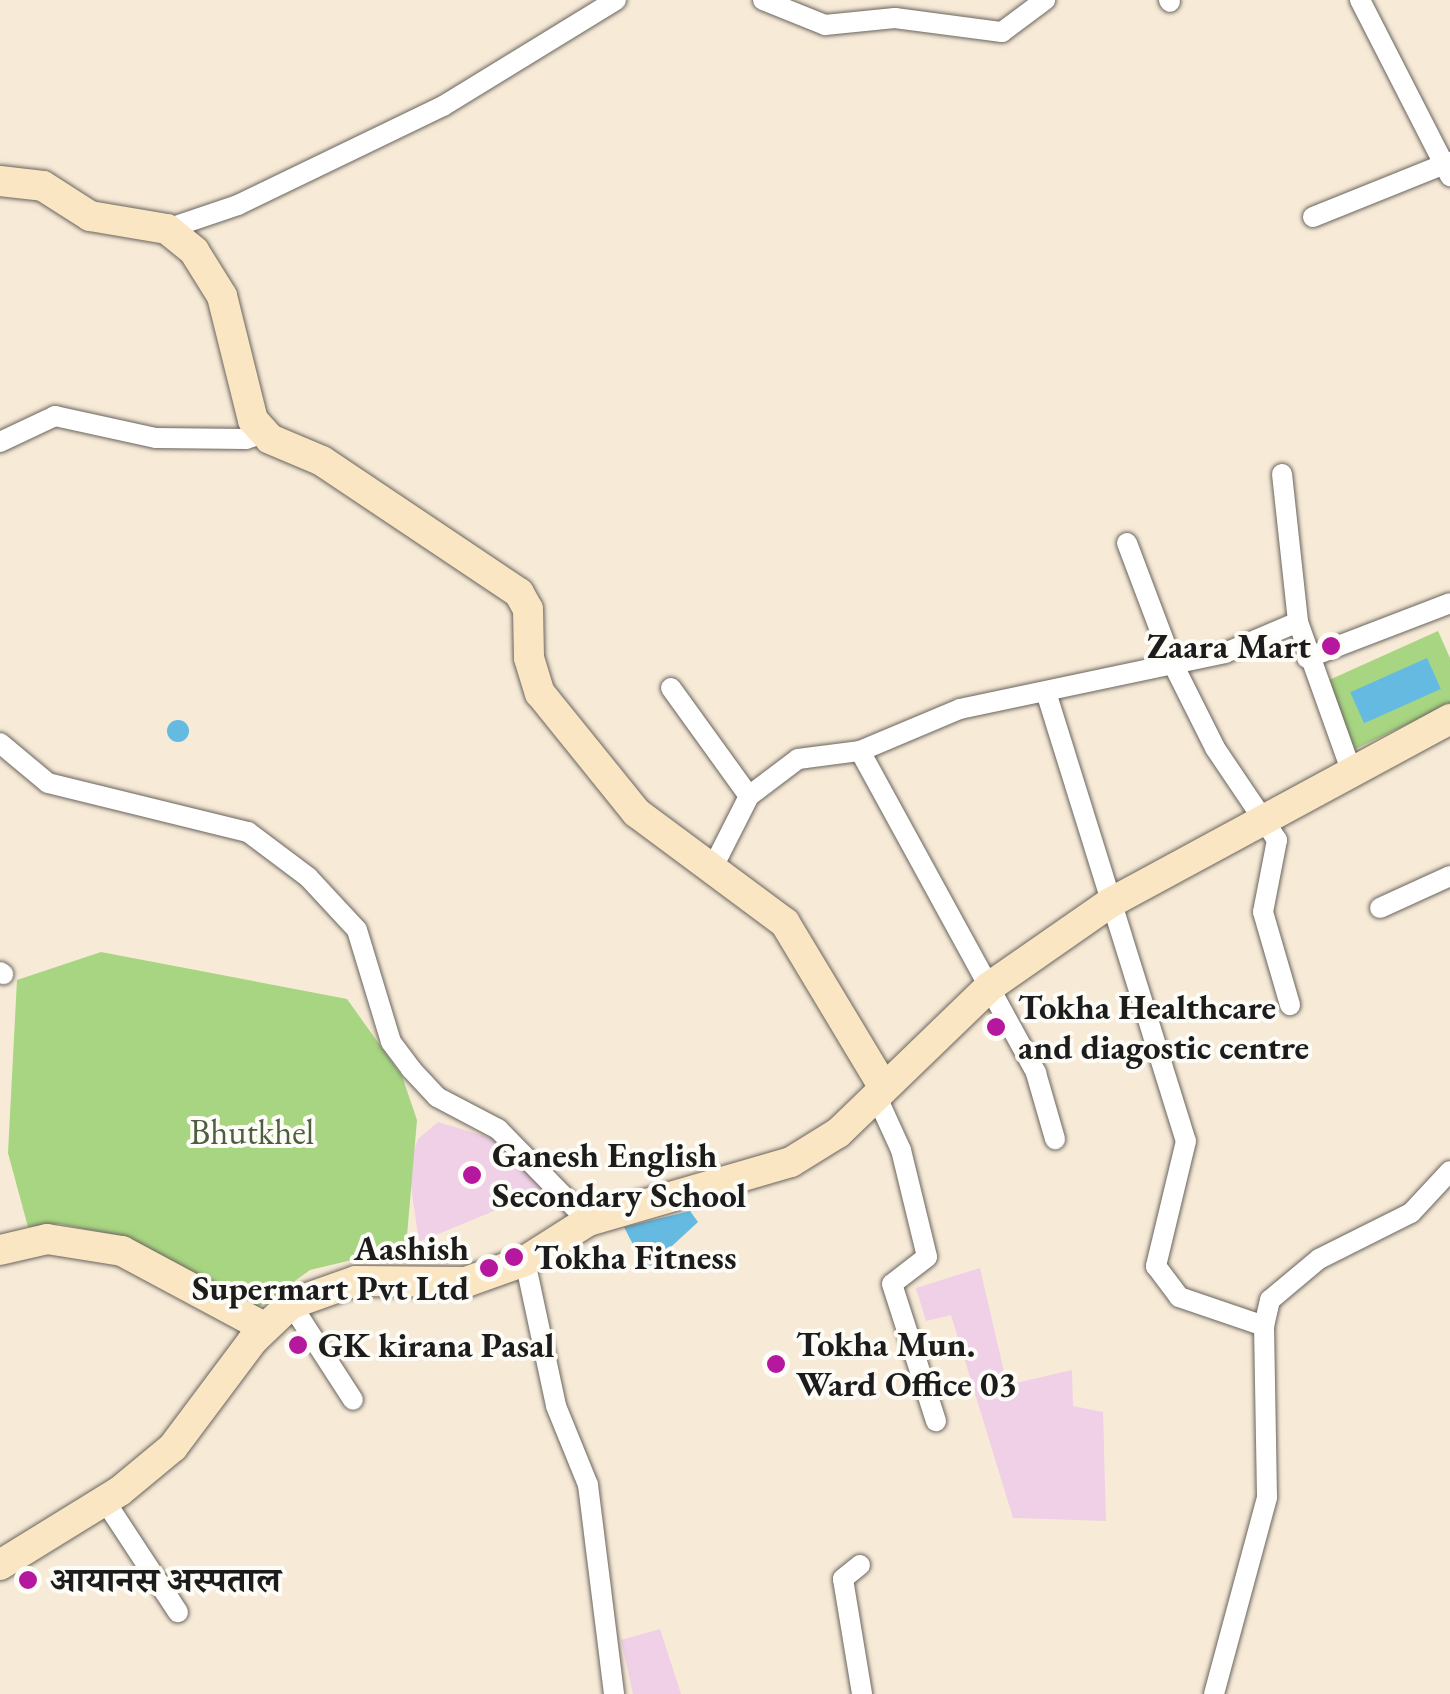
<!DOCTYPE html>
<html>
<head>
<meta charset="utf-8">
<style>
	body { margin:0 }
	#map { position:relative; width:1450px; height:1694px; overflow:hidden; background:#f7ead7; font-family:"EB Garamond","Noto Serif Devanagari",serif }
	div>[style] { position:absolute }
	.built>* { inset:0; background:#efd0e6 }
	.green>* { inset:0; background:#a7d582 }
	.water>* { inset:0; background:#64bae1; transform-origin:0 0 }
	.round { border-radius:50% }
	.roads { filter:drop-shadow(0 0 2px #69645d) drop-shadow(0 0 2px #69645d) }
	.street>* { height:20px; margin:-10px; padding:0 10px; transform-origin:10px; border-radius:10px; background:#fff }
	.secondary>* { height:30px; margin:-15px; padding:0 15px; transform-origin:15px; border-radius:15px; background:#fbe6c4 }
	.dots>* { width:28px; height:28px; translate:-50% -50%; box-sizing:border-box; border:5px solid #fdfcf7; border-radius:50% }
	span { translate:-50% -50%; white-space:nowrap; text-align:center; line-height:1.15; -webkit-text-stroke:8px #fdfcf7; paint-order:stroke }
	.poi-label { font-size:35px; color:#1c1c1c; font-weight:700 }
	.right { translate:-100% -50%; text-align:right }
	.left { translate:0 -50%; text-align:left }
	.park-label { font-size:35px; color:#4d5d40 }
</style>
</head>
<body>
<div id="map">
	<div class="built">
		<div style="clip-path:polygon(438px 1122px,501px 1141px,549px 1188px,419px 1242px,408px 1165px,418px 1139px)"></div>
		<div style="clip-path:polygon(980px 1268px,1007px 1385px,1072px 1370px,1073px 1406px,1103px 1412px,1106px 1521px,1013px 1518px,951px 1315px,926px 1321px,916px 1288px)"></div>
		<div style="clip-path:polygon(660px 1629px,681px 1694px,633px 1694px,621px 1640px)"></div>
	</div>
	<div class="green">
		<div style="clip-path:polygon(1438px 631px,1450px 658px,1450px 704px,1351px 751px,1329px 680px)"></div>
		<div style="clip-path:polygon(101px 952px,347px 999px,402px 1076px,417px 1120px,406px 1247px,310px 1270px,256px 1309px,120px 1236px,60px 1224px,28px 1227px,8px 1153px,17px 980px)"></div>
	</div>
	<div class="water">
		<div style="left:1427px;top:658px;width:34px;height:84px;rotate:66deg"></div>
		<div class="round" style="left:167px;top:720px;width:22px;height:22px"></div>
		<div style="clip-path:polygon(690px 1211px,698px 1222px,646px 1270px,624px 1227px)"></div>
	</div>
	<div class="roads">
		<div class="street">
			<div style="left:763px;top:0;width:67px;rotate:22deg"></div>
			<div style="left:825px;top:25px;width:70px;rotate:-5.7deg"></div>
			<div style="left:895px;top:18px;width:108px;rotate:7.5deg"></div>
			<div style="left:1002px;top:32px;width:54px;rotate:-36.7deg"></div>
			<div style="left:1169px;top:0;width:2px;rotate:63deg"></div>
			<div style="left:1360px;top:0;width:198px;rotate:62.9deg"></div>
			<div style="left:1313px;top:217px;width:148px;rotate:-21.9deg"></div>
			<div style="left:167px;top:229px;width:75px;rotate:-18.7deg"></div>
			<div style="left:238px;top:205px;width:228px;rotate:-25.8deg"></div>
			<div style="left:443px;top:106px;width:203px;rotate:-31.5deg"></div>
			<div style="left:0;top:442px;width:61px;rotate:-25.3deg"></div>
			<div style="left:55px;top:416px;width:103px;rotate:12.3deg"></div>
			<div style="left:156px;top:438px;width:90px;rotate:0.6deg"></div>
			<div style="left:246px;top:439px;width:20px;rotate:-18deg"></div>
			<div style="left:1282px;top:474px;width:149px;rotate:83.8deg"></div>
			<div style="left:1298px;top:622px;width:157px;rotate:70.3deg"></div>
			<div style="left:1127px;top:543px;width:127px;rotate:69.3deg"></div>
			<div style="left:1172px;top:662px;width:96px;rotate:63.4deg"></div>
			<div style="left:1215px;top:748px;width:111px;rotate:56deg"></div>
			<div style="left:1277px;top:840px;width:73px;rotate:101deg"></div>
			<div style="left:1263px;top:912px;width:97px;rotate:73.8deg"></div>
			<div style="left:1307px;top:658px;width:153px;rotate:-21deg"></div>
			<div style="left:671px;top:688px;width:133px;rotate:54.2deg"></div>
			<div style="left:1046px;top:692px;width:470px;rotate:72.7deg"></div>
			<div style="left:1186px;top:1141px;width:129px;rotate:103.5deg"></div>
			<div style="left:1156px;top:1266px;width:39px;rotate:53deg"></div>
			<div style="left:1179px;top:1297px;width:90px;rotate:18.8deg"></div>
			<div style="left:0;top:743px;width:62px;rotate:39.8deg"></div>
			<div style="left:48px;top:783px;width:206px;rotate:13.8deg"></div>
			<div style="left:248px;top:832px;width:75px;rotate:36.9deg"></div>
			<div style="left:308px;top:877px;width:72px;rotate:47.2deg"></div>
			<div style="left:357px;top:930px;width:117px;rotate:73.1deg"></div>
			<div style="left:391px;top:1042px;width:34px;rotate:53deg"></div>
			<div style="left:411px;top:1069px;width:38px;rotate:47deg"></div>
			<div style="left:437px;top:1097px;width:69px;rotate:27.7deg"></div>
			<div style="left:498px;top:1129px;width:129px;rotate:45.6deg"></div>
			<div style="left:860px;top:751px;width:367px;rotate:61.3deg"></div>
			<div style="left:1036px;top:1073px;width:69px;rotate:73.9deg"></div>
			<div style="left:710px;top:873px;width:86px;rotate:-63.1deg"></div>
			<div style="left:749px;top:796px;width:61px;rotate:-37.1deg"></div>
			<div style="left:798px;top:759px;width:63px;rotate:-7.4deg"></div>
			<div style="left:860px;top:751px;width:108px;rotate:-22.8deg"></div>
			<div style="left:960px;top:709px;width:271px;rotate:-11.9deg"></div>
			<div style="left:1225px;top:653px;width:79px;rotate:-23deg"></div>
			<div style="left:1380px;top:908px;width:77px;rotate:-24.6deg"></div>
			<div style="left:0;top:972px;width:4px;rotate:34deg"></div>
			<div style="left:875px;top:1093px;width:63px;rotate:65.5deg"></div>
			<div style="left:901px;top:1150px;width:110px;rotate:76.3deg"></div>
			<div style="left:927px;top:1257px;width:44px;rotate:142.4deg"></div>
			<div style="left:892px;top:1284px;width:144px;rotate:72.2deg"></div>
			<div style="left:525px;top:1261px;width:148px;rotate:77.9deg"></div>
			<div style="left:556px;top:1406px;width:85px;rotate:67.9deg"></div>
			<div style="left:588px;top:1485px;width:211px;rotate:82.9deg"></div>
			<div style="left:291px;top:1304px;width:114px;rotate:57.1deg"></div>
			<div style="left:105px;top:1501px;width:133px;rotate:56.7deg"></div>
			<div style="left:860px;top:1565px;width:22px;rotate:141deg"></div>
			<div style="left:843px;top:1579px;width:117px;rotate:80.6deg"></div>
			<div style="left:1214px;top:1694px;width:204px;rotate:-74.9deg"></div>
			<div style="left:1267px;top:1497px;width:171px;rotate:-91deg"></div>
			<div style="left:1264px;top:1326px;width:27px;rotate:-77deg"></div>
			<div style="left:1270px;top:1300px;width:64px;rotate:-39.9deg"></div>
			<div style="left:1319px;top:1259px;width:103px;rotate:-26.6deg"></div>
			<div style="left:1411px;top:1213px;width:57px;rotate:-47.1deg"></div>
		</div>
		<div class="secondary">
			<div style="left:0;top:181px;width:43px;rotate:6.6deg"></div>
			<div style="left:43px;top:186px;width:56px;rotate:32.6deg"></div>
			<div style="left:90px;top:216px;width:78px;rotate:9.6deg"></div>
			<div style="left:167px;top:229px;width:35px;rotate:39deg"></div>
			<div style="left:194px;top:251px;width:53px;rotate:58.1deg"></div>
			<div style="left:222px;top:296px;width:128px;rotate:76deg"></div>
			<div style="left:253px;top:420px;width:25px;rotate:48deg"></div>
			<div style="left:270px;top:439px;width:56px;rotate:22.9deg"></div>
			<div style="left:322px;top:461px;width:237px;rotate:33.8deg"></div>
			<div style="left:519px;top:593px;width:18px;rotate:61deg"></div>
			<div style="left:528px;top:609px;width:49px;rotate:88.8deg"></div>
			<div style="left:529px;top:658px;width:37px;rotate:73deg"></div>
			<div style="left:540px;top:693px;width:154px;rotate:51.1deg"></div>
			<div style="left:637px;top:813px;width:184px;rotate:36.6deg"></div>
			<div style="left:785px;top:923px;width:190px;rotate:59deg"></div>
			<div style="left:0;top:1250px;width:48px;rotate:-13.2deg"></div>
			<div style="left:47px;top:1239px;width:76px;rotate:9.1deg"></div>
			<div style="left:122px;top:1251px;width:161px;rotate:28.2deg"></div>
			<div style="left:0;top:1565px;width:141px;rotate:-31.7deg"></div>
			<div style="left:120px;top:1491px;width:69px;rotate:-39.7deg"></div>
			<div style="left:173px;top:1447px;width:134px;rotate:-53.2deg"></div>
			<div style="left:253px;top:1340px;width:52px;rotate:-43.5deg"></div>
			<div style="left:291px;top:1304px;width:69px;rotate:-19.5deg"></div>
			<div style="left:356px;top:1281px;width:110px;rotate:0.5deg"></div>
			<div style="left:466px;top:1282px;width:63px;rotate:-19.6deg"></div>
			<div style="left:525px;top:1261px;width:75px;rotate:-32.4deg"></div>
			<div style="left:588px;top:1221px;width:211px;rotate:-16.2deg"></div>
			<div style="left:791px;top:1162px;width:55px;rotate:-31.7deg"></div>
			<div style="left:838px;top:1133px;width:210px;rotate:-44deg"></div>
			<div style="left:989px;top:987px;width:147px;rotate:-34.8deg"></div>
			<div style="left:1110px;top:903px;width:387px;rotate:-28.4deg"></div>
		</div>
	</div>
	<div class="dots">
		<div style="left:1331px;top:646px;background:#b5179e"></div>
		<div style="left:996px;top:1027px;background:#b5179e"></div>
		<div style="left:472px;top:1175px;background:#b5179e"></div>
		<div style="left:514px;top:1257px;background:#b5179e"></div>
		<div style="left:489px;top:1268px;background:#b5179e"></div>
		<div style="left:298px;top:1345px;background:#b5179e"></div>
		<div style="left:776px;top:1364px;background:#b5179e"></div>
		<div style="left:28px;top:1580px;background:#b5179e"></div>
	</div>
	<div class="poi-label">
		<span class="right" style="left:1311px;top:646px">Zaara Mart</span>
		<span class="left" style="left:1018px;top:1027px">Tokha Healthcare<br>and diagostic centre</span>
		<span class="left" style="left:492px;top:1175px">Ganesh English<br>Secondary School</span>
		<span class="right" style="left:469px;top:1268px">Aashish<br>Supermart Pvt Ltd</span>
		<span class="left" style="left:534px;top:1257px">Tokha Fitness</span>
		<span class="left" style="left:796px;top:1364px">Tokha Mun.<br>Ward Office 03</span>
		<span class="left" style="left:318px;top:1345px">GK kirana Pasal</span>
		<span class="left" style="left:50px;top:1580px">आयानस अस्पताल</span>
	</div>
	<div class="park-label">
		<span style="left:252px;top:1132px">Bhutkhel</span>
	</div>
</div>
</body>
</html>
